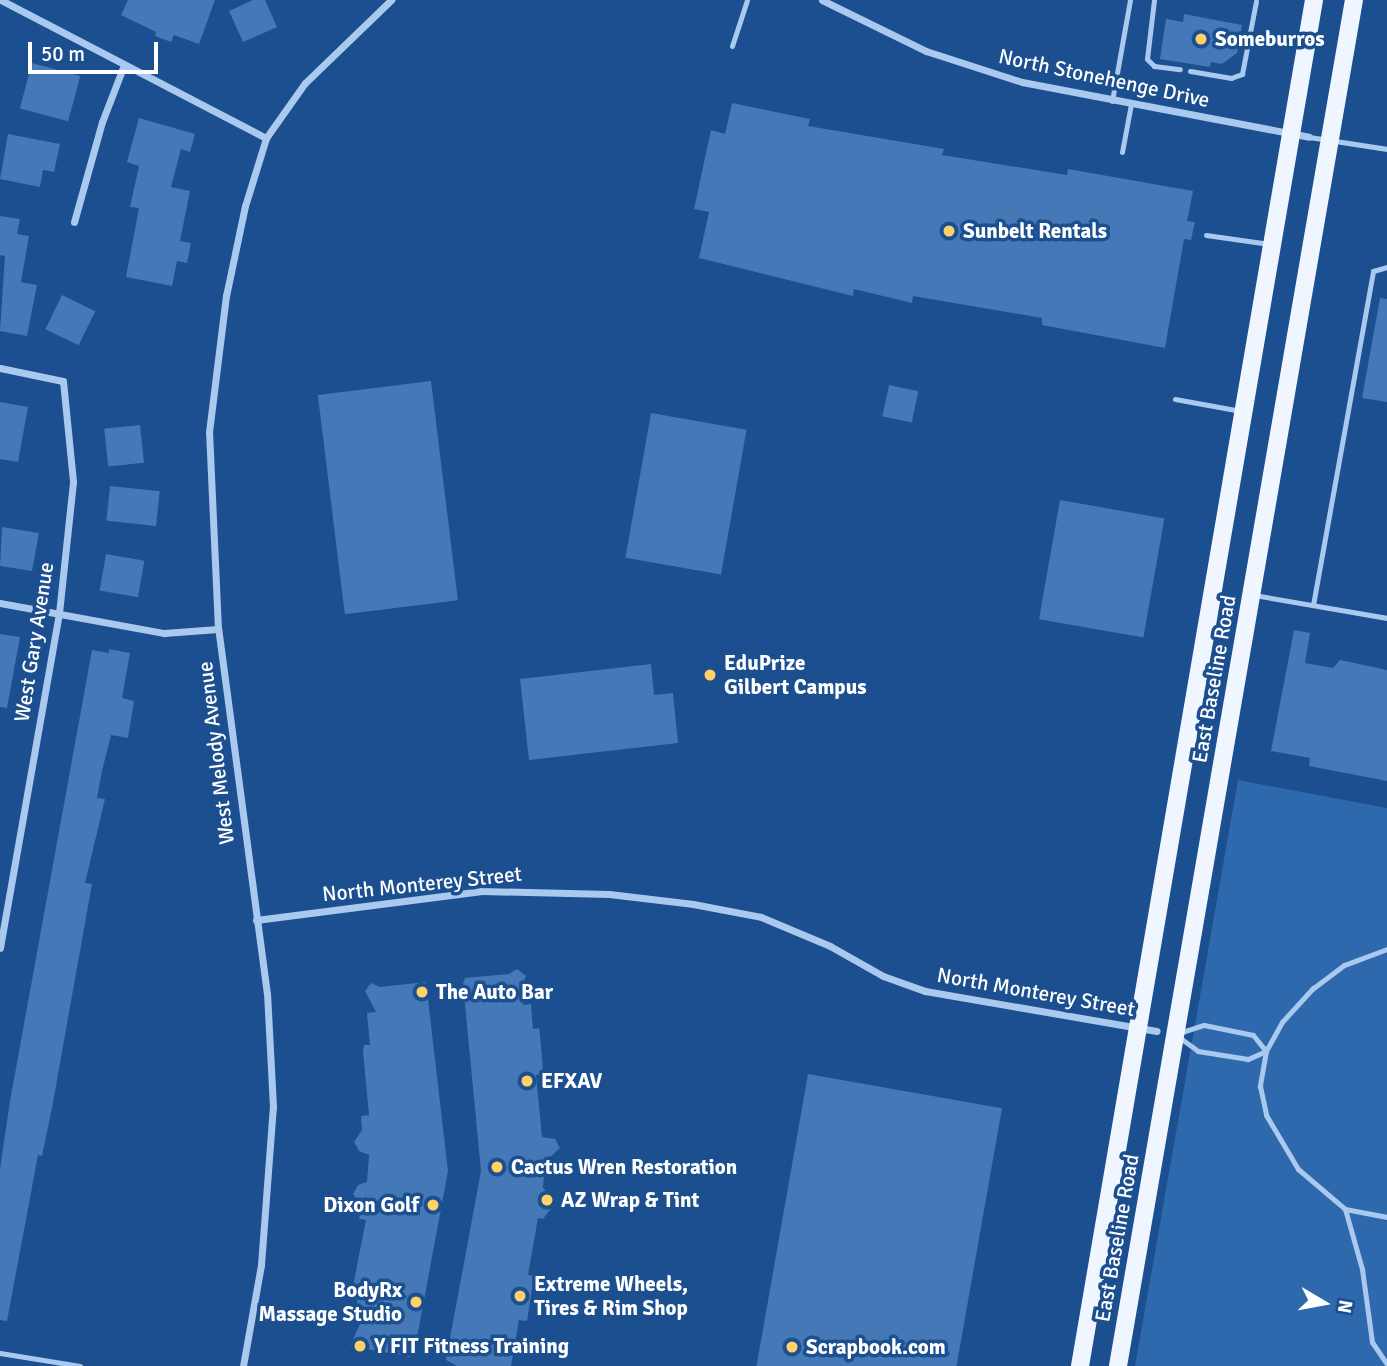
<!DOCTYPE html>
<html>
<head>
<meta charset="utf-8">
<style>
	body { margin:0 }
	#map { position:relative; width:1387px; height:1366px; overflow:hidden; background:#1b4f8f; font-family:Signika,sans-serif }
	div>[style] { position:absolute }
	.green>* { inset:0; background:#2e69ad }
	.building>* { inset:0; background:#4478b7; transform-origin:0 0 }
	.lane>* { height:5px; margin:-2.5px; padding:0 2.5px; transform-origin:2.5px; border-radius:2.5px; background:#a9c9ee }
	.street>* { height:7px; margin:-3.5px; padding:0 3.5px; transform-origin:3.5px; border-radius:3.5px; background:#a9c9ee }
	.primary>* { height:18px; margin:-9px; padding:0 9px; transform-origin:9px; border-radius:9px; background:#f0f6ff }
	.dots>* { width:19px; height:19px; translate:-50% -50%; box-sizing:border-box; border:4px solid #1b4f8f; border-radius:50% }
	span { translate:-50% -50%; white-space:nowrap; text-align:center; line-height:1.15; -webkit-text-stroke:7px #1b4f8f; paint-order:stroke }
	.poi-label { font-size:21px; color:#fff; font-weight:700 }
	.left { translate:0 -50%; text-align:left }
	.right { translate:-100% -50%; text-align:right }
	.street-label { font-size:21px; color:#fff }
	.north { position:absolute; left:1289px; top:1268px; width:70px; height:70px; -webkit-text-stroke:5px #1b4f8f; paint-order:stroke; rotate:100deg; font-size:19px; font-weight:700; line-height:28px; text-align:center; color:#fff }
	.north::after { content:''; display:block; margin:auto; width:24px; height:32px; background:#fff; clip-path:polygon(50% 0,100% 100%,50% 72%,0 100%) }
	.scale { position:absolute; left:28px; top:42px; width:130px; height:32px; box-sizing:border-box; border:4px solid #fff; border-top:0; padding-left:9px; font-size:21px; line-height:24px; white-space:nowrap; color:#fff; -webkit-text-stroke:5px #1b4f8f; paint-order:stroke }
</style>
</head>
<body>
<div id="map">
	<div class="green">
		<div style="clip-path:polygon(1238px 780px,1387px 808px,1387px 1366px,1135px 1366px)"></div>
	</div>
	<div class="building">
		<div style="clip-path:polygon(128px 0,215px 0,199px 44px,174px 35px,171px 42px,155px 36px,156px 32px,121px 15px)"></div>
		<div style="clip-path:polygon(253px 0,265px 0,277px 27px,243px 42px,229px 11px)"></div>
		<div style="clip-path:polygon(1184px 14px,1242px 25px,1237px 53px,1222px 64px,1211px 62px,1210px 67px,1160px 59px,1166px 19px,1183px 22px)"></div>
		<div style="left:32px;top:63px;width:50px;height:47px;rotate:15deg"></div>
		<div style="clip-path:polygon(732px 103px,810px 119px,808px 126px,944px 149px,942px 155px,1067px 175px,1068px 169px,1193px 191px,1187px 221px,1195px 222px,1191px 240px,1184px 239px,1165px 348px,1042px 325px,1042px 318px,913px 296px,912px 303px,854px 289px,853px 296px,699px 258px,709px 212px,694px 209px,711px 130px,725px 134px)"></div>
		<div style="clip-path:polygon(139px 118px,195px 134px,190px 152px,181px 149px,171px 187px,190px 191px,180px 241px,191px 243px,187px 263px,177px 261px,172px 286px,126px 277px,139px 208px,130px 207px,139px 166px,127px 162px)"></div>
		<div style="clip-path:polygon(8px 134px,60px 144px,54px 172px,43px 170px,40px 187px,0 179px)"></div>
		<div style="clip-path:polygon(0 216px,20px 219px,17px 234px,29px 236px,21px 282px,37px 285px,27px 336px,0 331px,5px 256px,0 255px)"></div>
		<div style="left:62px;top:295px;width:37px;height:38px;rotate:26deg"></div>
		<div style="clip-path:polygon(1380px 298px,1387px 299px,1387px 402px,1362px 398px)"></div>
		<div style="left:431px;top:381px;width:221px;height:114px;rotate:83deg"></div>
		<div style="left:889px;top:385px;width:30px;height:32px;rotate:12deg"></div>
		<div style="clip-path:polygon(0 402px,28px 407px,18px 462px,0 459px)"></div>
		<div style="left:651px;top:413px;width:97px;height:147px;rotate:10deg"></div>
		<div style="left:140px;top:425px;width:38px;height:36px;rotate:84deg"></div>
		<div style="left:110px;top:486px;width:50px;height:35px;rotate:6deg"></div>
		<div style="left:1060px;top:500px;width:106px;height:121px;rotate:10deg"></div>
		<div style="clip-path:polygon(2px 527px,39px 533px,32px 571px,0 566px)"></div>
		<div style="left:106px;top:554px;width:39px;height:37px;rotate:10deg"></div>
		<div style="clip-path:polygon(1294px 630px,1310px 633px,1305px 663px,1333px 668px,1340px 660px,1387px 670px,1387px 781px,1309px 766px,1310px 758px,1271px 751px)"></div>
		<div style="clip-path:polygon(0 634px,20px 637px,7px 708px,0 707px)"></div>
		<div style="clip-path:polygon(109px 649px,130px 653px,122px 698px,134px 701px,128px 738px,111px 735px,102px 771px,97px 798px,105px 799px,85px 883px,92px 884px,52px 1108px,42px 1156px,38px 1155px,7px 1321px,0 1320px,0 1169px,10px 1101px,92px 650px,109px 653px)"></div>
		<div style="clip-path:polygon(651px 664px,654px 695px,673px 693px,678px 743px,529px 760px,520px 679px)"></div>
		<div style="clip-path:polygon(517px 969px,526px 976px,522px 984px,523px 1005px,531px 1004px,533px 1029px,539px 1028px,540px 1035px,543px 1068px,542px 1074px,536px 1075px,542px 1137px,555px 1139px,560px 1148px,545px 1162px,543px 1188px,557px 1201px,543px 1219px,538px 1218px,528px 1275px,534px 1276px,527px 1321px,519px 1320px,511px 1366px,457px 1366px,446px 1360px,481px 1171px,463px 984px,465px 978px,509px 974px)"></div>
		<div style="clip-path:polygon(426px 982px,448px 1171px,414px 1354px,410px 1357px,367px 1349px,354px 1352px,350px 1346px,360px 1324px,353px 1323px,359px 1293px,352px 1291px,366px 1220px,359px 1219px,361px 1206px,353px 1194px,358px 1185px,367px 1182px,369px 1155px,359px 1151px,354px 1142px,362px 1130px,361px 1116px,369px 1115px,363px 1052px,364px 1045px,370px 1045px,367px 1013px,376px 1012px,365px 991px,371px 983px,380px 987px)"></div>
		<div style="left:808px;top:1074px;width:197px;height:297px;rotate:10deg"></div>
	</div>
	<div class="lane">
		<div style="left:1154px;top:0;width:59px;rotate:96.8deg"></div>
		<div style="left:1147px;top:59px;width:10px;rotate:45deg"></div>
		<div style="left:1154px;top:66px;width:26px;rotate:7deg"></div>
		<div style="left:732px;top:46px;width:48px;rotate:-71.9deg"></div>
		<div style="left:1190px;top:71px;width:42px;rotate:9.7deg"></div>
		<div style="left:1231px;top:78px;width:12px;rotate:-20deg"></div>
		<div style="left:1242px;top:74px;width:74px;rotate:-79.1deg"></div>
		<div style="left:1112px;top:101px;width:103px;rotate:-79.9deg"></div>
		<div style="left:1309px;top:137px;width:79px;rotate:8.7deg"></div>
		<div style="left:1122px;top:152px;width:49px;rotate:-79.4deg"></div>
		<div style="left:1206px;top:235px;width:64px;rotate:8.1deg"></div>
		<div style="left:1175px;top:399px;width:67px;rotate:10.3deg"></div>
		<div style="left:1254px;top:595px;width:135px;rotate:9.8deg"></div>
		<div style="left:1313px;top:605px;width:339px;rotate:-79.8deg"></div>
		<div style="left:1373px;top:271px;width:15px;rotate:-16deg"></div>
		<div style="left:1387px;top:949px;width:46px;rotate:159.6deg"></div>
		<div style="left:1344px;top:965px;width:39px;rotate:143deg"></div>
		<div style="left:1313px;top:988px;width:46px;rotate:132.4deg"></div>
		<div style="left:1282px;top:1022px;width:33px;rotate:119deg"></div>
		<div style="left:1266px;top:1051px;width:36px;rotate:100deg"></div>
		<div style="left:1260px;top:1086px;width:30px;rotate:78deg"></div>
		<div style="left:1266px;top:1115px;width:63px;rotate:59.3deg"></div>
		<div style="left:1298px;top:1169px;width:62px;rotate:40.4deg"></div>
		<div style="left:1345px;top:1209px;width:43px;rotate:10.8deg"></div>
		<div style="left:1179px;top:1033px;width:26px;rotate:-18deg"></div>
		<div style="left:1204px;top:1025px;width:50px;rotate:11.5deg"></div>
		<div style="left:1253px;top:1035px;width:21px;rotate:51deg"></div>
		<div style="left:1266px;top:1051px;width:20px;rotate:156deg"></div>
		<div style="left:1248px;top:1059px;width:51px;rotate:-170.9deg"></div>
		<div style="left:1198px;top:1051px;width:22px;rotate:-144deg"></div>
		<div style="left:1345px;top:1209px;width:62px;rotate:74.2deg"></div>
		<div style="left:1362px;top:1269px;width:74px;rotate:82.2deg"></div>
		<div style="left:1372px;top:1342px;width:27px;rotate:56deg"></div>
		<div style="left:0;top:1353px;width:81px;rotate:9.2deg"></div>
	</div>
	<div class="street">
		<div style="left:1px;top:0;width:299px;rotate:27.5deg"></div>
		<div style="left:822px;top:0;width:116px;rotate:26.1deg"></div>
		<div style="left:926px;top:51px;width:101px;rotate:17.9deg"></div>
		<div style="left:1022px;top:82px;width:292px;rotate:10.8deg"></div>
		<div style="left:74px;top:222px;width:104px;rotate:-74.4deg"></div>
		<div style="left:102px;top:122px;width:61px;rotate:-68.9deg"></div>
		<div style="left:0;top:368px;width:64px;rotate:11.7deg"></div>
		<div style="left:63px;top:381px;width:101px;rotate:84.3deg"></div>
		<div style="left:73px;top:482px;width:132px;rotate:96.1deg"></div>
		<div style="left:59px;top:613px;width:340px;rotate:100deg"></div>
		<div style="left:0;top:603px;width:167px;rotate:10.4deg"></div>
		<div style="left:164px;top:633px;width:54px;rotate:-4.2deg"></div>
		<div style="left:256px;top:920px;width:228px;rotate:-7.3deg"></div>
		<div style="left:482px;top:891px;width:127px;rotate:1.4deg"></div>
		<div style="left:609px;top:894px;width:85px;rotate:6.8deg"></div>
		<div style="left:693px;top:904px;width:69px;rotate:10.8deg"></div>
		<div style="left:761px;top:917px;width:75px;rotate:22.8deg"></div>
		<div style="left:830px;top:946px;width:61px;rotate:29.5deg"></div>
		<div style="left:883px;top:976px;width:45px;rotate:19.7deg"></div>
		<div style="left:925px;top:991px;width:235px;rotate:9.8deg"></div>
		<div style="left:243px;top:1366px;width:103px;rotate:-79.9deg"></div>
		<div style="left:261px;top:1265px;width:158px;rotate:-85.7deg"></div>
		<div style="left:273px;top:1107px;width:113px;rotate:-93deg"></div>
		<div style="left:267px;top:994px;width:368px;rotate:-97.6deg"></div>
		<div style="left:218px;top:629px;width:197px;rotate:-92.6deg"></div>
		<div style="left:209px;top:432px;width:137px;rotate:-82.9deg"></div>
		<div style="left:226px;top:296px;width:92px;rotate:-78.1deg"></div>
		<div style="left:245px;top:206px;width:71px;rotate:-72.8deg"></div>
		<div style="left:266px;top:138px;width:67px;rotate:-54.7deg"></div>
		<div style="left:305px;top:83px;width:120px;rotate:-44deg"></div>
	</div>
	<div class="primary">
		<div style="left:1080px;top:1366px;width:1386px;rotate:-80.28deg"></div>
		<div style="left:1118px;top:1366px;width:1386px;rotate:-80.2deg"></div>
	</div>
	<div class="dots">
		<div style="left:1201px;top:39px;background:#ffd166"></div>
		<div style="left:949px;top:231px;background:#ffd166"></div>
		<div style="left:710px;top:675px;background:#ffd166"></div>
		<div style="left:422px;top:992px;background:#ffd166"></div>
		<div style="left:527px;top:1081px;background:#ffd166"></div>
		<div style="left:497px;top:1167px;background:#ffd166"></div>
		<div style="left:547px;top:1200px;background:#ffd166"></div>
		<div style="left:433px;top:1205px;background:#ffd166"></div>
		<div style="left:520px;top:1296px;background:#ffd166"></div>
		<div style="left:416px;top:1302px;background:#ffd166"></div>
		<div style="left:360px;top:1346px;background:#ffd166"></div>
		<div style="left:792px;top:1347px;background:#ffd166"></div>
	</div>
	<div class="poi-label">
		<span class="left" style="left:1215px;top:39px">Someburros</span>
		<span class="left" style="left:963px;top:231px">Sunbelt Rentals</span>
		<span class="left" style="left:724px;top:675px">EduPrize<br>Gilbert Campus</span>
		<span class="left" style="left:436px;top:992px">The Auto Bar</span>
		<span class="left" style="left:541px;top:1081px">EFXAV</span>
		<span class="left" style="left:511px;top:1167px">Cactus Wren Restoration</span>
		<span class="left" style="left:561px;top:1200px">AZ Wrap &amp; Tint</span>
		<span class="right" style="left:419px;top:1205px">Dixon Golf</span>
		<span class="left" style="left:534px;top:1296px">Extreme Wheels,<br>Tires &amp; Rim Shop</span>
		<span class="right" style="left:402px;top:1302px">BodyRx<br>Massage Studio</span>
		<span class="left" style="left:374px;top:1346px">Y FIT Fitness Training</span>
		<span class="left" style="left:806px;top:1347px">Scrapbook.com</span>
	</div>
	<div class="street-label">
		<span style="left:1104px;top:78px;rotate:12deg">North Stonehenge Drive</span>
		<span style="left:34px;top:642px;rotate:-81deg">West Gary Avenue</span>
		<span style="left:1214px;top:679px;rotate:-80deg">East Baseline Road</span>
		<span style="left:216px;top:753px;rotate:-97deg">West Melody Avenue</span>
		<span style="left:422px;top:884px;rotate:-6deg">North Monterey Street</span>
		<span style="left:1036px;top:992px;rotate:10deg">North Monterey Street</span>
		<span style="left:1117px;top:1238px;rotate:-80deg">East Baseline Road</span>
	</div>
	<div class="north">N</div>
	<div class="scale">50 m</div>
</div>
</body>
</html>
